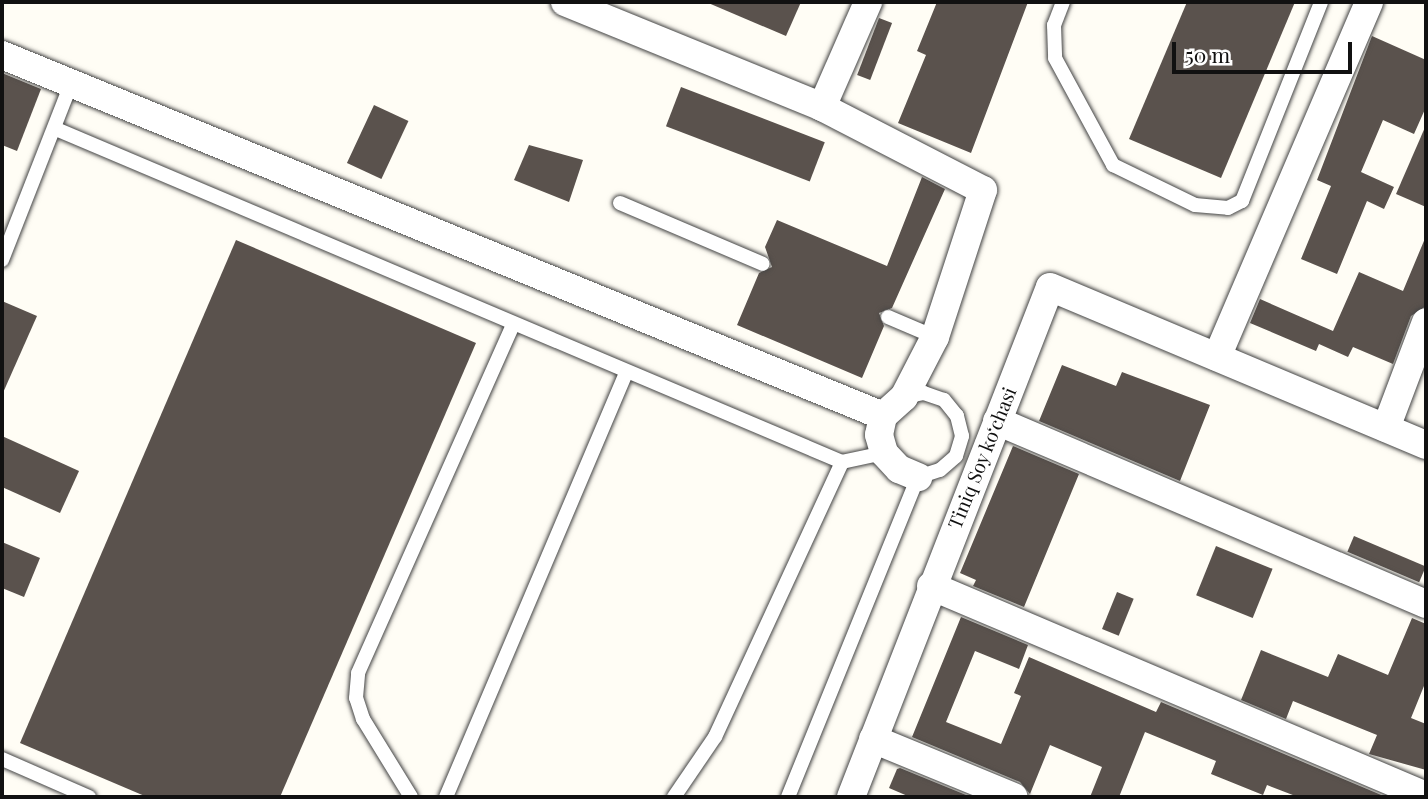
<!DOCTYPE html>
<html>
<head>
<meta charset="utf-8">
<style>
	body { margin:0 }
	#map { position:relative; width:1428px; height:799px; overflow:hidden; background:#fffdf5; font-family:"Playfair Display",serif }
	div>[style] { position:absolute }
	.building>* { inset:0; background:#5a524d; transform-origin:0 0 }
	.roads { filter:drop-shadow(0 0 2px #444) drop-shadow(0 0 2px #444) }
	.service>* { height:14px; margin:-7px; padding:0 7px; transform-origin:7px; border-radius:7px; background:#fff }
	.minor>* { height:28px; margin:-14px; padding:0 14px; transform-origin:14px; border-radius:14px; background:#fff }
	span { translate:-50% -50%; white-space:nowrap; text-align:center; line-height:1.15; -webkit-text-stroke:7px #fff; paint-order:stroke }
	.street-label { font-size:19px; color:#111 }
	.frame { position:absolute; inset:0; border:4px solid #111; pointer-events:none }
	.scale { position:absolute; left:1172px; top:42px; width:180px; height:32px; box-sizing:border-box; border:4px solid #111; border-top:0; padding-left:9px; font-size:21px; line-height:24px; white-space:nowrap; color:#111; -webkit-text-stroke:5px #fff; paint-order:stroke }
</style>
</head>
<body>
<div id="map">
	<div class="building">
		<div style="clip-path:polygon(706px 2px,801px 2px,786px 36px)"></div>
		<div style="clip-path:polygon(937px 2px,1028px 2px,971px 153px,898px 123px,926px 55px,917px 51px)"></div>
		<div style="clip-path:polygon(1187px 2px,1295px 2px,1221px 178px,1129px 139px)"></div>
		<div style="left:879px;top:18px;width:14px;height:61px;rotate:21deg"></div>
		<div style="clip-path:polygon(1372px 36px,1426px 60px,1426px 107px,1414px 134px,1383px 120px,1361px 172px,1394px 187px,1384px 209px,1367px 201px,1337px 274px,1301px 259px,1331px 186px,1317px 180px)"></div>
		<div style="clip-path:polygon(2px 73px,41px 89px,17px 151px,2px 145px)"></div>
		<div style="left:681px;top:87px;width:154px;height:42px;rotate:21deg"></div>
		<div style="left:374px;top:105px;width:38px;height:64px;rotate:25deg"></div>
		<div style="clip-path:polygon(1426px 125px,1426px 207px,1396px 194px)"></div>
		<div style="clip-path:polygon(529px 145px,583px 160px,569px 202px,514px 180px)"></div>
		<div style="clip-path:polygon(922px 177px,945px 189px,892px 308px,879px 313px,884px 326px,862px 378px,737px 325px,759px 273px,772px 267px,765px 247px,777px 220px,887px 266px)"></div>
		<div style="clip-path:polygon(1426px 236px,1426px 306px,1411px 316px,1393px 364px,1353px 347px,1348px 357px,1319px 344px,1316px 351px,1250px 323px,1260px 299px,1333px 331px,1359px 272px,1403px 291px)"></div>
		<div style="clip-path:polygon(236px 240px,476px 343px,280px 797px,147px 797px,20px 743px)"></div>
		<div style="clip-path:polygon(2px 301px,37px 316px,2px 395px)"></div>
		<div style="clip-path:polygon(1062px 365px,1116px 386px,1122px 372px,1210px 405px,1180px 481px,1039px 421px)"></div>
		<div style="clip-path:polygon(2px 436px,79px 471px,60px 513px,2px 487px)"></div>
		<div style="clip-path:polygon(1013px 446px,1079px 474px,1024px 607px,973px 586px,976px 580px,960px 573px)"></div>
		<div style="left:1354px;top:536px;width:78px;height:17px;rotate:23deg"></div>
		<div style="clip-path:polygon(2px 542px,40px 558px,24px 597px,2px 588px)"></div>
		<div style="left:1216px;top:546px;width:61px;height:53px;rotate:22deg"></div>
		<div style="left:1117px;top:592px;width:18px;height:40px;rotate:22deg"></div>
		<div style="clip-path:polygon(961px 617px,1028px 645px,1019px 669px,975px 651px,946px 722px,1001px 744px,1021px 696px,1014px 693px,1029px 657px,1156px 712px,1161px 702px,1386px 797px,1298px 797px,1267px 785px,1263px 795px,1211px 774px,1216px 761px,1145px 732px,1119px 797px,1090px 797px,1102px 767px,1050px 745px,1030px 794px,1020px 782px,912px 737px)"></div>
		<div style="clip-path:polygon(1412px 618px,1426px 624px,1426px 681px,1411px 718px,1426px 724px,1426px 770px,1369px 754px,1377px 735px,1293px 701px,1286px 719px,1241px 700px,1261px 650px,1328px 677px,1338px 654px,1388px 675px)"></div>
		<div style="clip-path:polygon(897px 769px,900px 768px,971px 797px,910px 797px,889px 788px)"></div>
	</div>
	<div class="roads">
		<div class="service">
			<div style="left:1063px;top:2px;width:25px;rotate:111deg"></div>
			<div style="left:1054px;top:25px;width:33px;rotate:88deg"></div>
			<div style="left:1055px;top:58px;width:122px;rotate:61.5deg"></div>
			<div style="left:1113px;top:165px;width:91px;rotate:26deg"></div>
			<div style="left:1195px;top:205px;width:33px;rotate:5deg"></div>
			<div style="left:1228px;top:208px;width:16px;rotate:-27deg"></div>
			<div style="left:1242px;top:201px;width:214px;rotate:-68.3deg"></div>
			<div style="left:56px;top:129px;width:854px;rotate:22.96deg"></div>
			<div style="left:842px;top:462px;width:43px;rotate:-12.1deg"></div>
			<div style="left:620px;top:203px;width:155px;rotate:23.1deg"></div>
			<div style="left:2px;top:260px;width:189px;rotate:-68.6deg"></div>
			<div style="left:888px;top:317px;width:51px;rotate:23.1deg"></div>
			<div style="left:2px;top:759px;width:95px;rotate:23.6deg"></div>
			<div style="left:411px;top:797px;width:92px;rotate:-121.6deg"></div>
			<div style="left:363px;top:719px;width:22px;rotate:-108deg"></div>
			<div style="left:356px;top:698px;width:25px;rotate:-85deg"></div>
			<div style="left:358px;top:673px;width:381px;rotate:-66deg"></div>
			<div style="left:446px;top:797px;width:458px;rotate:-67deg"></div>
			<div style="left:674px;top:797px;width:73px;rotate:-55.7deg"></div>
			<div style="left:715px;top:737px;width:303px;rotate:-65.2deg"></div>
			<div style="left:788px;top:797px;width:345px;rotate:-67.9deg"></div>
			<div style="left:918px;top:477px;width:23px;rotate:-18deg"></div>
			<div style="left:940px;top:470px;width:21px;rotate:-41deg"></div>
			<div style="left:956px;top:456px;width:21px;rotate:-73deg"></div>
			<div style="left:962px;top:436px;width:21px;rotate:-104deg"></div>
			<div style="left:957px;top:416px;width:21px;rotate:-129deg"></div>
			<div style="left:944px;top:400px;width:21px;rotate:-161deg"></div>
			<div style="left:924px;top:393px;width:20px;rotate:169deg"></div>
		</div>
		<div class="minor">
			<div style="left:565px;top:2px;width:278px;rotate:22.2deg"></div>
			<div style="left:822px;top:107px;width:181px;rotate:27.3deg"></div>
			<div style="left:983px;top:190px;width:155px;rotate:108.1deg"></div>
			<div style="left:935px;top:337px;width:68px;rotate:117.3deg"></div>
			<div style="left:904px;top:397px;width:28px;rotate:138deg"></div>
			<div style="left:883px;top:416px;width:19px;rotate:102deg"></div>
			<div style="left:879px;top:435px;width:19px;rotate:74deg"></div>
			<div style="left:884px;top:453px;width:22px;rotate:47deg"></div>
			<div style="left:899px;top:469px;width:21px;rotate:23deg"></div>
			<div style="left:2px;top:55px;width:952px;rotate:22.28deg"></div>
			<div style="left:822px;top:107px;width:115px;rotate:-66.3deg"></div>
			<div style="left:1217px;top:357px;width:386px;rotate:-66.8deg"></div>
			<div style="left:997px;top:421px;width:466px;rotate:23.1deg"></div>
			<div style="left:1386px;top:428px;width:113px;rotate:-69.3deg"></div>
			<div style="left:931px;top:586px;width:538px;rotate:22.99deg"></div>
			<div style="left:873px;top:739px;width:152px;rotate:22.4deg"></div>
			<div style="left:851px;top:797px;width:547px;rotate:-68.68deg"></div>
			<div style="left:1050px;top:287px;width:408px;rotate:22.8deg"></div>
		</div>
	</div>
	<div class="street-label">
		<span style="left:982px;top:458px;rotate:-68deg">Tiniq Soy koʻchasi</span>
	</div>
	<div class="frame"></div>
	<div class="scale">50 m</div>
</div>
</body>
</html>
